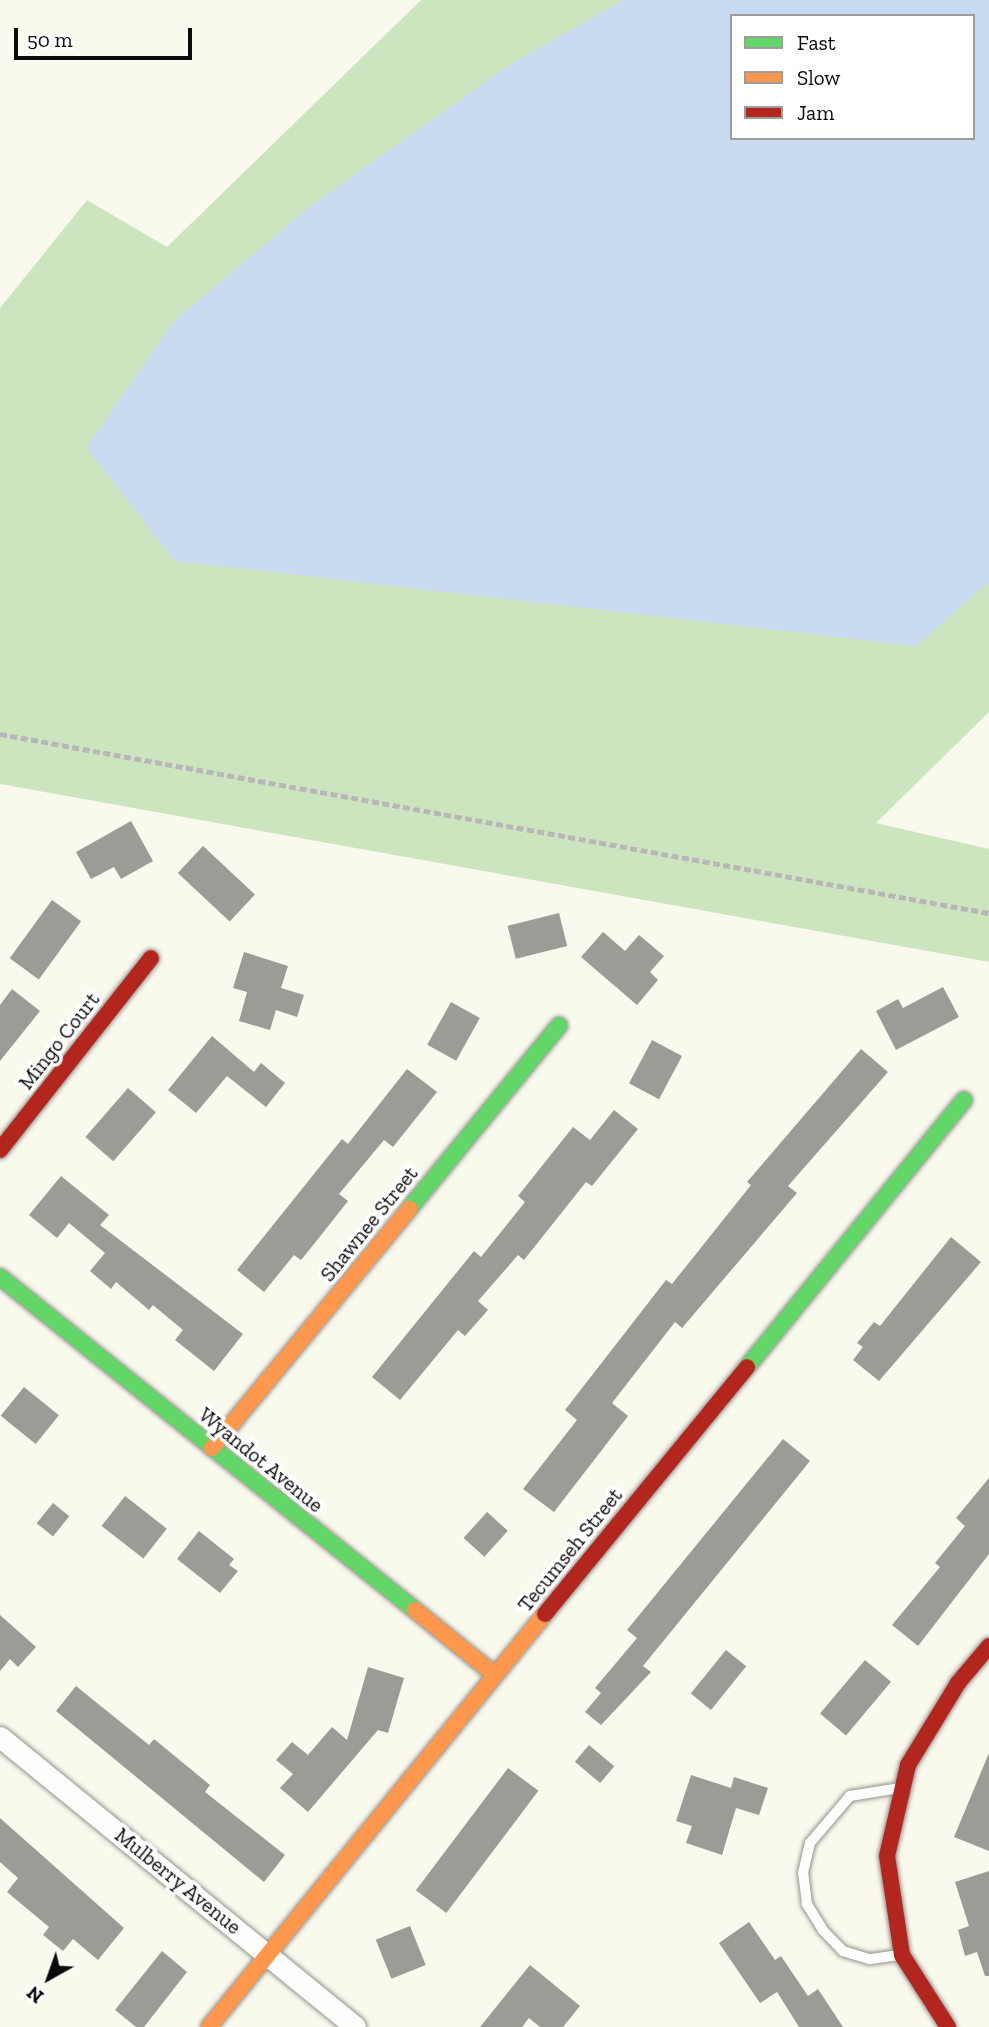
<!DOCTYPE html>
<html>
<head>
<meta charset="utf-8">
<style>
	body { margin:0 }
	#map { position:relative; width:989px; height:2027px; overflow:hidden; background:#faf9ee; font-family:"Zilla Slab",serif }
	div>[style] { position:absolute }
	.forest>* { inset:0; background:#cce5bf }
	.water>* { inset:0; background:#c8dbf0 }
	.building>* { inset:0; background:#9c9b95; transform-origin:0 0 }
	.path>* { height:4.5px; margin-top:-2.25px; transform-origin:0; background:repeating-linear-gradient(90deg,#b7b7b5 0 7px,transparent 0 10.5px) }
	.roads { filter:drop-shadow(0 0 2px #93928d) drop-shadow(0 0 2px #93928d) }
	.lane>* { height:10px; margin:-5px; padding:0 5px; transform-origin:5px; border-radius:5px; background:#fefefc }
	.street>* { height:21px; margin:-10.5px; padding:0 10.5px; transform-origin:10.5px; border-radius:10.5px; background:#fefefc }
	.fast>* { height:16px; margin:-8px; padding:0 8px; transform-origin:8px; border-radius:8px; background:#63d668 }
	.slow>* { height:16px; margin:-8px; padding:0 8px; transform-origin:8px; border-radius:8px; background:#ff974d }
	.jam>* { height:16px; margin:-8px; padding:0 8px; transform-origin:8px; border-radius:8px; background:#b3261e }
	span { translate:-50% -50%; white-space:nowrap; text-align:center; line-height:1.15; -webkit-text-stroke:7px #fff; paint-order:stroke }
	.street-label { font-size:21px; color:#0b0b0b }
	.legend { position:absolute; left:730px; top:14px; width:245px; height:126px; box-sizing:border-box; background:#fff; border:2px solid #9d9d9d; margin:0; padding:9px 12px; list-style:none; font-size:21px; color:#0b0b0b }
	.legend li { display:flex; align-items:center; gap:14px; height:35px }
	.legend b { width:35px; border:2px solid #9d9d9d }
	.north { position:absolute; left:14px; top:1943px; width:70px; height:70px; -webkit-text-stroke:5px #fff; paint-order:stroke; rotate:220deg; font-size:19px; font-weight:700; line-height:28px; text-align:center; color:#0b0b0b }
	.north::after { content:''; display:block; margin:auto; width:24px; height:32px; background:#0b0b0b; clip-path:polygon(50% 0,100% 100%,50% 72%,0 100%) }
	.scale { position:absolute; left:14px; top:28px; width:178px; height:32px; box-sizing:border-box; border:4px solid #0b0b0b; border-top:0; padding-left:9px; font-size:21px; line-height:24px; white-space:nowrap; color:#0b0b0b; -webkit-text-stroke:5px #fff; paint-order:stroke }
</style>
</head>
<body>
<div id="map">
	<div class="forest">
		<div style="clip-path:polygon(evenodd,421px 0,989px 0,989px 712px,876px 823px,989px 849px,989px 962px,0 784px,0 308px,87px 200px,167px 247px,421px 0,732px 16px,973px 16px,973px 138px,732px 138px,732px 16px)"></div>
	</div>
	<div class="water">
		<div style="clip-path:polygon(evenodd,623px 0,989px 0,989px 582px,916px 646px,175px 561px,86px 448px,173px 322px,312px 205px,508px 66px,623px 0,732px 16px,973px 16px,973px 138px,732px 138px,732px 16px)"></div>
	</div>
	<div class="building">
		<div style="clip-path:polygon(131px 821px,153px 861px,121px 879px,114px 867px,91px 879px,76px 852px)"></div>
		<div style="left:203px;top:846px;width:71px;height:37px;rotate:43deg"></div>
		<div style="left:52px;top:900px;width:36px;height:72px;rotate:36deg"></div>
		<div style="left:559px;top:913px;width:34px;height:53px;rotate:76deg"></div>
		<div style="clip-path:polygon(603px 932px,625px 951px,639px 935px,664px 956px,650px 972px,658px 980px,637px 1005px,581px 957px)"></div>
		<div style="clip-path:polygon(244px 952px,288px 966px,281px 988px,304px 995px,297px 1017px,276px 1010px,270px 1030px,239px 1021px,247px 992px,233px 988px)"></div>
		<div style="clip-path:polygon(943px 987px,959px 1017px,896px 1050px,876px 1011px,898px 999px,903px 1008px)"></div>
		<div style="clip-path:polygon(12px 989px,40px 1011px,0 1061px,0 1005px)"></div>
		<div style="left:451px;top:1002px;width:33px;height:49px;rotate:29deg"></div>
		<div style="clip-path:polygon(212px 1036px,254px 1072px,261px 1063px,285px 1083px,266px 1107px,227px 1076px,196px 1113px,168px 1090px)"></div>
		<div style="left:652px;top:1040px;width:34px;height:49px;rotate:28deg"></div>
		<div style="clip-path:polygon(861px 1049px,888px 1072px,788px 1186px,797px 1193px,682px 1328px,675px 1322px,612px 1403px,628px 1416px,554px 1512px,523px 1489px,577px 1420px,565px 1410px,666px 1280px,672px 1284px,751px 1185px,747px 1182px)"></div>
		<div style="clip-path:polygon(407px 1069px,437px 1092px,393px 1147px,384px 1140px,339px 1194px,348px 1201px,318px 1239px,301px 1260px,294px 1255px,264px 1292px,237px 1270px,342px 1139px,348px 1144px)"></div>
		<div style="left:128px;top:1088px;width:37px;height:65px;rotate:41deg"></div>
		<div style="clip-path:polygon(614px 1110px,638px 1129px,592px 1186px,586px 1182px,524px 1260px,518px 1255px,478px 1301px,488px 1310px,465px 1336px,458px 1330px,400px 1400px,372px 1377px,474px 1251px,481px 1257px,525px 1202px,518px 1196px,573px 1127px,590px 1140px)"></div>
		<div style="clip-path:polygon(61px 1176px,109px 1215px,100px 1225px,243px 1334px,214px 1371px,175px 1340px,183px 1330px,153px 1305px,149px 1310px,116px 1282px,111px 1289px,90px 1271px,105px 1253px,69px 1223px,57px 1238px,29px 1215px)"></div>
		<div style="clip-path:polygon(951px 1237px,981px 1262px,879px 1381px,853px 1360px,863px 1347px,857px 1343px,874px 1322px,880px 1326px)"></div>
		<div style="left:24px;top:1387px;width:45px;height:37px;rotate:39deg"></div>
		<div style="clip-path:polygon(783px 1439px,810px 1461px,643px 1666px,651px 1672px,601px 1725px,585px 1712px,601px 1693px,595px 1688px,637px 1638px,627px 1630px)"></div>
		<div style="clip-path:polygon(989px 1478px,989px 1554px,918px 1646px,892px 1625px,940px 1567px,935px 1563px,965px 1526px,956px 1518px)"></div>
		<div style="left:125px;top:1496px;width:53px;height:38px;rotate:38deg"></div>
		<div style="left:53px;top:1503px;width:21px;height:26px;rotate:39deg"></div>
		<div style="left:487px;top:1512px;width:28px;height:35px;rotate:42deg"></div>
		<div style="clip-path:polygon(199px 1531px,234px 1559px,229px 1565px,238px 1571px,220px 1593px,177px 1559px)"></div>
		<div style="clip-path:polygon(0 1615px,36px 1647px,18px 1667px,10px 1659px,0 1671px)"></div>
		<div style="left:726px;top:1650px;width:26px;height:56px;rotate:39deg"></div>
		<div style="left:865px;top:1660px;width:34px;height:70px;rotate:40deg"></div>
		<div style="clip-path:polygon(368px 1667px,404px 1678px,388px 1733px,378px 1730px,308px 1812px,280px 1788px,293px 1774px,276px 1760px,292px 1742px,308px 1755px,332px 1727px,347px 1740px)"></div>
		<div style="clip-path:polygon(76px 1686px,149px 1745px,154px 1739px,210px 1785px,205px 1792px,285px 1855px,264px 1882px,56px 1711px)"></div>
		<div style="left:589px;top:1745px;width:33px;height:22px;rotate:40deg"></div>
		<div style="clip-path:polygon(989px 1753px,989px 1851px,954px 1837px)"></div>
		<div style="left:508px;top:1768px;width:38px;height:153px;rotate:37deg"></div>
		<div style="clip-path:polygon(691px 1775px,731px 1788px,734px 1777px,768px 1788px,759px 1815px,736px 1808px,722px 1855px,686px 1843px,692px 1826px,676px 1821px)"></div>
		<div style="clip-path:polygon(0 1818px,124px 1928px,98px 1960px,73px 1939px,63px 1951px,43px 1935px,49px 1927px,7px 1892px,18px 1878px,0 1862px)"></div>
		<div style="clip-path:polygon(989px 1871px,989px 1976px,985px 1976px,977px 1952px,965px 1956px,958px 1930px,969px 1926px,955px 1882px)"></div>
		<div style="clip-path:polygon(749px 1922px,775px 1960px,781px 1956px,808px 1996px,818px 1989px,843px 2027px,799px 2027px,777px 1992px,760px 2003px,719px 1943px)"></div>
		<div style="left:410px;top:1926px;width:42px;height:37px;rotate:68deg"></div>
		<div style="clip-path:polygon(162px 1951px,187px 1972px,144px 2027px,136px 2027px,115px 2010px)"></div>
		<div style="clip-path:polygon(530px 1965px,580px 2006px,563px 2027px,540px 2027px,529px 2018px,522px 2027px,480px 2027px)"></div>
	</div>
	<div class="path">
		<div style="left:0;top:734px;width:1005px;rotate:10.26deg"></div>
	</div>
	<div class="roads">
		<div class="lane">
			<div style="left:899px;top:1955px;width:30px;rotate:172deg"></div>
			<div style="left:869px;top:1959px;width:27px;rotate:-163deg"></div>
			<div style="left:843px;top:1951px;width:29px;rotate:-134deg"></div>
			<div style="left:823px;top:1930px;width:31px;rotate:-122deg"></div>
			<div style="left:807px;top:1904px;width:31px;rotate:-97deg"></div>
			<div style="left:803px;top:1873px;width:31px;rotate:-77deg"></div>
			<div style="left:810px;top:1843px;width:62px;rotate:-49.6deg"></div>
			<div style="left:850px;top:1796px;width:51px;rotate:-9.1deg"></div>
		</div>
		<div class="street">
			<div style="left:0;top:1737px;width:458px;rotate:39.2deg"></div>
		</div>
		<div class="fast">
			<div style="left:409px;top:1209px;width:237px;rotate:-50.7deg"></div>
			<div style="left:0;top:1277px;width:532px;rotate:38.74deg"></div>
			<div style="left:747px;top:1367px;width:344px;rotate:-50.9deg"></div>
		</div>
		<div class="slow">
			<div style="left:212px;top:1448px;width:310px;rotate:-50.5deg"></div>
			<div style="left:415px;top:1610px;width:103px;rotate:39.1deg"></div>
			<div style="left:209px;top:2027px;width:532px;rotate:-50.87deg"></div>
		</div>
		<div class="jam">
			<div style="left:0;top:1150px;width:244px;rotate:-51.8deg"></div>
			<div style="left:545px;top:1614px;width:319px;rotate:-50.7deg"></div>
			<div style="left:948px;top:2027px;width:85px;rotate:-122.6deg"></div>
			<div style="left:902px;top:1955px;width:100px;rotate:-98.6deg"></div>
			<div style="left:887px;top:1856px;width:93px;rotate:-77deg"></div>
			<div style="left:908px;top:1765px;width:96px;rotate:-58.6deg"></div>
			<div style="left:958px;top:1683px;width:48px;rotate:-50deg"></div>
		</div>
	</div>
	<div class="street-label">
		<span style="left:59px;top:1041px;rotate:-52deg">Mingo Court</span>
		<span style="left:369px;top:1224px;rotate:-51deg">Shawnee Street</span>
		<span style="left:261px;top:1460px;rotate:39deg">Wyandot Avenue</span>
		<span style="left:570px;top:1550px;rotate:-51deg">Tecumseh Street</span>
		<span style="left:178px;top:1881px;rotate:39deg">Mulberry Avenue</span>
	</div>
	<ul class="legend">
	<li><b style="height:9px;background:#63d668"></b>Fast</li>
	<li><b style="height:9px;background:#ff974d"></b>Slow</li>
	<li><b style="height:9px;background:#b3261e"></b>Jam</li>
	</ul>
	<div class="north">N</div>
	<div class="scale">50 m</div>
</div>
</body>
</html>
